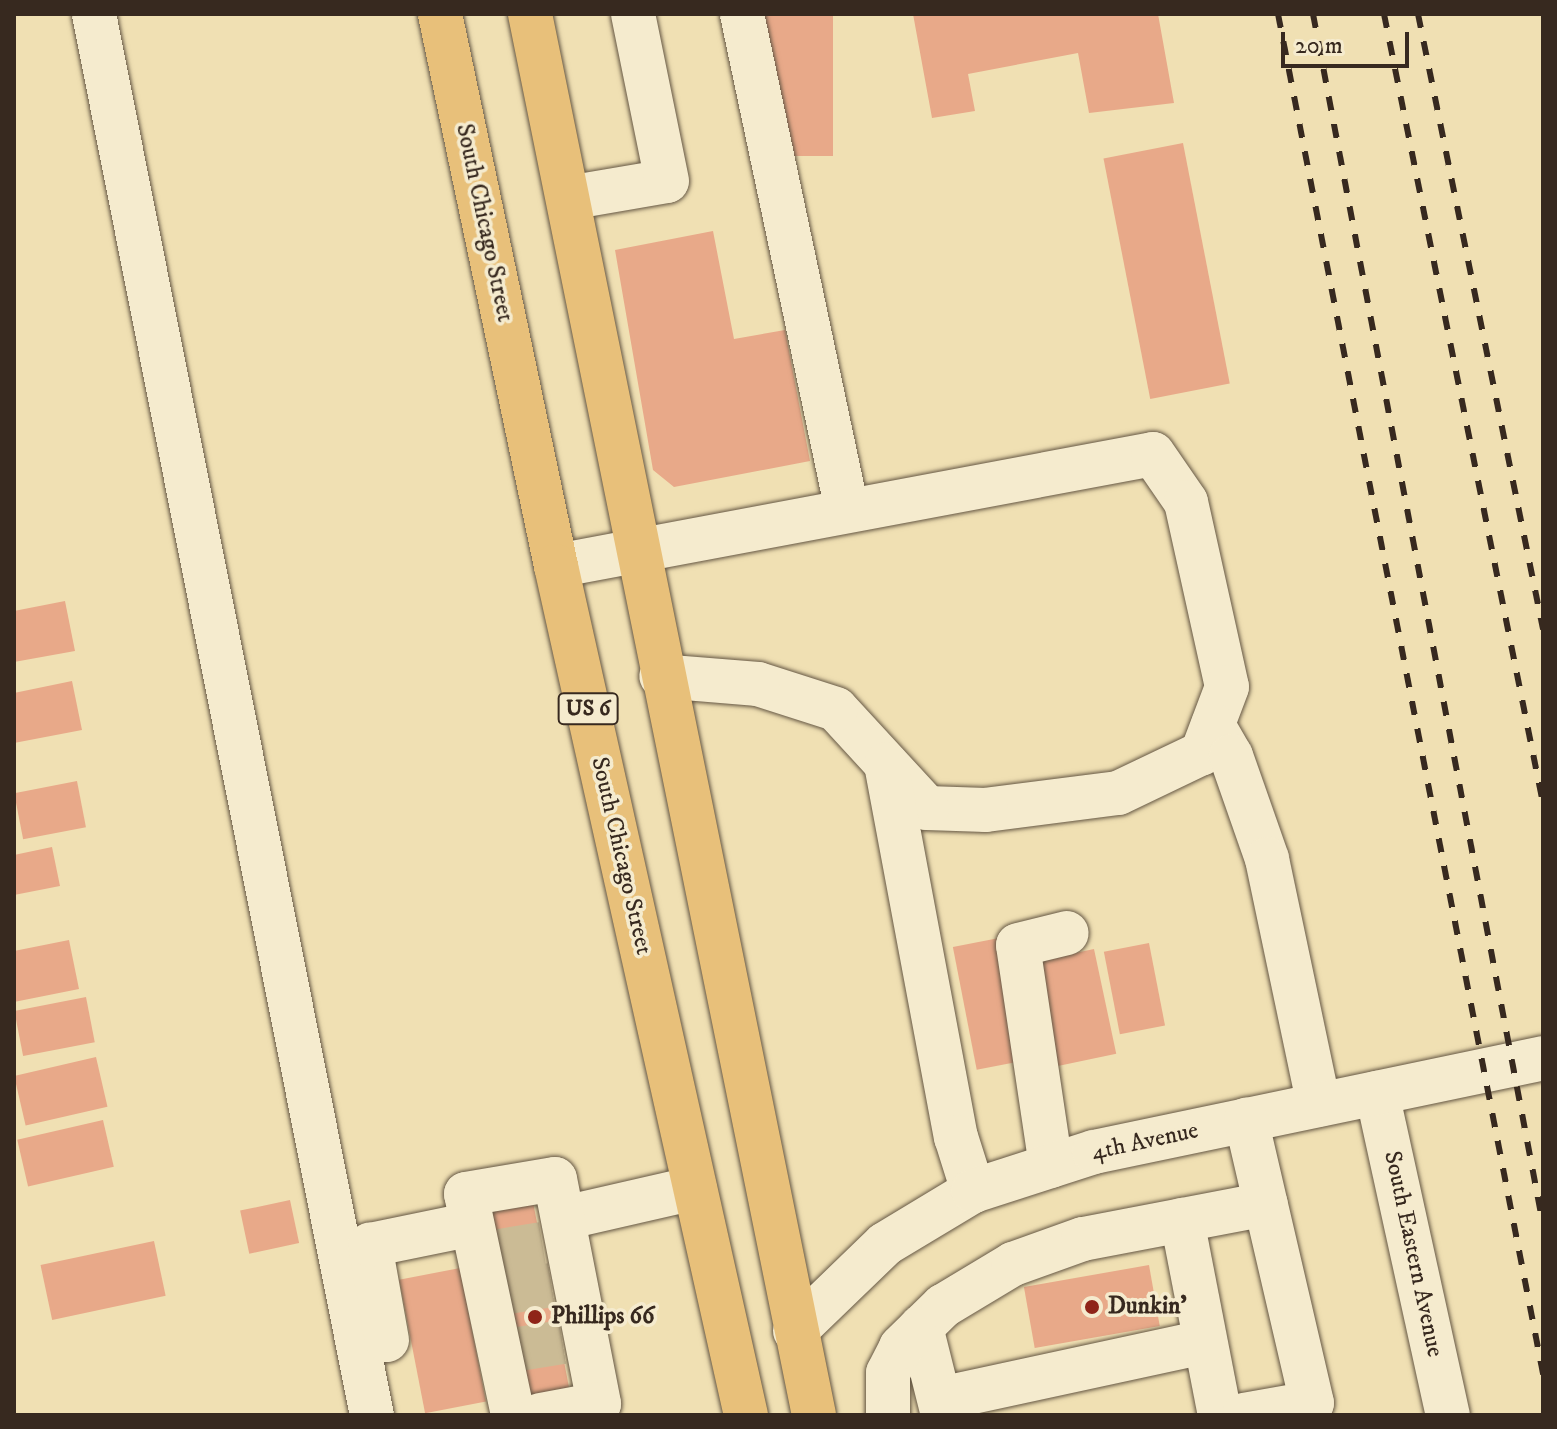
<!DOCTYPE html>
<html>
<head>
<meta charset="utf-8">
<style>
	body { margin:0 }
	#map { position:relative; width:1557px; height:1429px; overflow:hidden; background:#f0e0b3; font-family:"IM FELL DW Pica",serif }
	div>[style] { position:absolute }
	.building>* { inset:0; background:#e8a989; transform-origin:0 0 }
	.minor-tunnel>* { height:44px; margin-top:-22px; transform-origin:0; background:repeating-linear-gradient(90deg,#cbbb95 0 44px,transparent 0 66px) }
	.roads { filter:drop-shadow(0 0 2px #655744) drop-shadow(0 0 2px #655744) }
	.minor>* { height:44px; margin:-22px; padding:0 22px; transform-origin:22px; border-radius:22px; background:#f5ebce }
	.major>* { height:44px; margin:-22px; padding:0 22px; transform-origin:22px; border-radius:22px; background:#e8c07a }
	.rail>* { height:6px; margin-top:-3px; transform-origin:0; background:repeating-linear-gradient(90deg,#37291f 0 14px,transparent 0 28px) }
	.dots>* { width:22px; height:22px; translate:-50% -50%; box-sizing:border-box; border:4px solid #f5ebce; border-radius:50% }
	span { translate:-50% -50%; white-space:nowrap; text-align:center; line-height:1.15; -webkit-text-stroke:7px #f5ebce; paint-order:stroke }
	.shield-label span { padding:2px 6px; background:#f5ebce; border:2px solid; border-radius:6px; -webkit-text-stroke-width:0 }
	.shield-label { font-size:22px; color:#37291f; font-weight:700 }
	.street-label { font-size:24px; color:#37291f }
	.poi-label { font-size:24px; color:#37291f; font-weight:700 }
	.left { translate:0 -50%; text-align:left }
	.frame { position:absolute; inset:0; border:16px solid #37291f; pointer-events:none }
	.scale { position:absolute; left:1281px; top:32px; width:128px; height:36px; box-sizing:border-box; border:4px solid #37291f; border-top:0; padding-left:10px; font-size:24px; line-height:28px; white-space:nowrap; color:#37291f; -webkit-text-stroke:6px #f5ebce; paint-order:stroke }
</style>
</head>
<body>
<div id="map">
	<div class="building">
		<div style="left:752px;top:14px;width:81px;height:142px"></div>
		<div style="clip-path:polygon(913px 14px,1158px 14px,1174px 103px,1089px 113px,1078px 53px,968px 74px,975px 111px,932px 118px)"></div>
		<div style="left:1183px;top:143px;width:245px;height:81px;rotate:79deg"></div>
		<div style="clip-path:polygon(713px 231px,734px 339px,785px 330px,810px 461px,674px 487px,653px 470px,615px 250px)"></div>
		<div style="clip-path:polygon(65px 601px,75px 651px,14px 662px,14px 611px)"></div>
		<div style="clip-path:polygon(72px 681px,82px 730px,14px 743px,14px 693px)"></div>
		<div style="left:77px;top:781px;width:47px;height:64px;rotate:79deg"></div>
		<div style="clip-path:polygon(52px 847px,60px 886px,14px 895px,14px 855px)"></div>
		<div style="left:999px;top:938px;width:125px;height:47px;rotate:79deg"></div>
		<div style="clip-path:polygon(69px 940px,79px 989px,14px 1002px,14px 951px)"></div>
		<div style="left:1149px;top:943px;width:84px;height:46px;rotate:79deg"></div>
		<div style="left:1094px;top:949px;width:107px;height:62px;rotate:78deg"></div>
		<div style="left:86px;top:997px;width:46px;height:73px;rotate:79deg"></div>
		<div style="left:96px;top:1057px;width:51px;height:84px;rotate:77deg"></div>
		<div style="left:103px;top:1120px;width:48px;height:88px;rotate:77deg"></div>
		<div style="left:532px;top:1197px;width:198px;height:42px;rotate:79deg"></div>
		<div style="left:290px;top:1200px;width:44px;height:51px;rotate:78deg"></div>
		<div style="left:154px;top:1241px;width:56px;height:116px;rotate:78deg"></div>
		<div style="left:1149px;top:1265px;width:62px;height:127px;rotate:80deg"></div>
		<div style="left:460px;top:1268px;width:136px;height:62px;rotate:79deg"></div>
	</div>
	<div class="minor-tunnel">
		<div style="left:500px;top:1251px;width:43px;rotate:-9.5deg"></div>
		<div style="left:508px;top:1292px;width:44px;rotate:-9.2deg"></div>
		<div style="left:519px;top:1349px;width:44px;rotate:-9.2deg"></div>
	</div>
	<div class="roads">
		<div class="minor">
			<div style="left:94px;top:14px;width:1428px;rotate:78.78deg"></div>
			<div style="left:742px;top:14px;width:507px;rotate:78.05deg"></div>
			<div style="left:568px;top:198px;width:100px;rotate:-9.7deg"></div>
			<div style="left:667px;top:181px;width:170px;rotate:-101.5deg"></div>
			<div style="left:556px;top:566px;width:607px;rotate:-10.63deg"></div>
			<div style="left:1153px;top:454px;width:58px;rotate:55.5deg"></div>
			<div style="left:1186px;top:502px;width:189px;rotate:77.5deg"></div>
			<div style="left:1227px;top:687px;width:71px;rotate:110.7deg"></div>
			<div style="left:1202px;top:753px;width:93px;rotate:154.5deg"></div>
			<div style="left:1118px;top:793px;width:133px;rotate:172.7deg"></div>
			<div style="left:986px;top:810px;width:59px;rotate:-178.1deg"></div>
			<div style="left:927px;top:808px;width:134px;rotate:-132.6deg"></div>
			<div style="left:836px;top:709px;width:82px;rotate:-162.2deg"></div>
			<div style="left:758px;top:684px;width:97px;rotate:-175.3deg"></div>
			<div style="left:1213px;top:725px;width:36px;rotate:60deg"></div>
			<div style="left:1231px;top:756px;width:109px;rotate:70.7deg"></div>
			<div style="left:1267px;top:859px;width:251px;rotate:78.1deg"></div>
			<div style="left:886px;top:764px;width:380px;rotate:79.4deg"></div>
			<div style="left:956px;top:1137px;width:57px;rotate:72.5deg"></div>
			<div style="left:1377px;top:1093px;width:330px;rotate:77.6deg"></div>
			<div style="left:1051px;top:1166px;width:223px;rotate:-98.5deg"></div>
			<div style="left:1018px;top:945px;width:50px;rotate:-13.8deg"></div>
			<div style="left:564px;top:1218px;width:134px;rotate:-12.9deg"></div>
			<div style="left:1182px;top:1220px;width:199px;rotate:79deg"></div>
			<div style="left:921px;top:1327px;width:91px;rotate:76deg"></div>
			<div style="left:795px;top:1331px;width:125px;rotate:-44deg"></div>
			<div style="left:885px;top:1244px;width:103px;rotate:-31.1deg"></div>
			<div style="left:973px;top:1191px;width:127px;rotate:-17.9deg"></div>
			<div style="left:1094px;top:1152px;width:459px;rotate:-11.8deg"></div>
			<div style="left:387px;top:1340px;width:97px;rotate:-100.1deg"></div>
			<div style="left:370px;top:1245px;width:104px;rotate:-11.6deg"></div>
			<div style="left:940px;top:1399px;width:270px;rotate:-12.2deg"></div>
			<div style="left:513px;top:1415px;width:226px;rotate:-102deg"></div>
			<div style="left:466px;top:1194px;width:90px;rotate:-9.6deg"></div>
			<div style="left:555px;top:1179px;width:229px;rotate:78.9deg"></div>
			<div style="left:599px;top:1404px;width:60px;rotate:169.4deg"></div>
			<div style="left:888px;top:1415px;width:42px;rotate:-90deg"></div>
			<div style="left:888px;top:1373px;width:29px;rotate:-63deg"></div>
			<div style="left:901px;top:1347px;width:59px;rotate:-44.3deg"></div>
			<div style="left:943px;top:1306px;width:82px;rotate:-31deg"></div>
			<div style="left:1013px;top:1264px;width:74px;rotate:-19.7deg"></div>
			<div style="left:1083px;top:1239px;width:186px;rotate:-10.8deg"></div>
			<div style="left:1244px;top:1415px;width:69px;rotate:-10deg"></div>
			<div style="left:1312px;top:1403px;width:291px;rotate:-103.1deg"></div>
		</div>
		<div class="major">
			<div style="left:440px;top:14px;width:564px;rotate:78.13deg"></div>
			<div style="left:556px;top:566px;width:870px;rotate:77.39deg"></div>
			<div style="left:530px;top:14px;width:1429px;rotate:78.54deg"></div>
		</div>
	</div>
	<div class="rail">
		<div style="left:1278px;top:14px;width:1386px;rotate:78.97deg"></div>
		<div style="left:1313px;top:14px;width:1232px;rotate:79.24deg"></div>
		<div style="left:1384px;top:14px;width:805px;rotate:78.61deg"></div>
		<div style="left:1418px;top:14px;width:628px;rotate:78.51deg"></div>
	</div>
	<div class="dots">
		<div style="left:1092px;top:1307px;background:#8f2418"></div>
		<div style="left:535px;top:1317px;background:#8f2418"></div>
	</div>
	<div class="shield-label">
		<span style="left:588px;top:709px">US 6</span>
	</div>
	<div class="street-label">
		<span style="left:484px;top:223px;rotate:78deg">South Chicago Street</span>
		<span style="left:621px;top:856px;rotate:77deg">South Chicago Street</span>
		<span style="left:1145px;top:1142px;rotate:-12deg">4th Avenue</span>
		<span style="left:1413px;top:1254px;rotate:78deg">South Eastern Avenue</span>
	</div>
	<div class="poi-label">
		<span class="left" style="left:1108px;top:1307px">Dunkin'</span>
		<span class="left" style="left:551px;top:1317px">Phillips 66</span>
	</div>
	<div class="frame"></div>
	<div class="scale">20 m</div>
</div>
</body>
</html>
